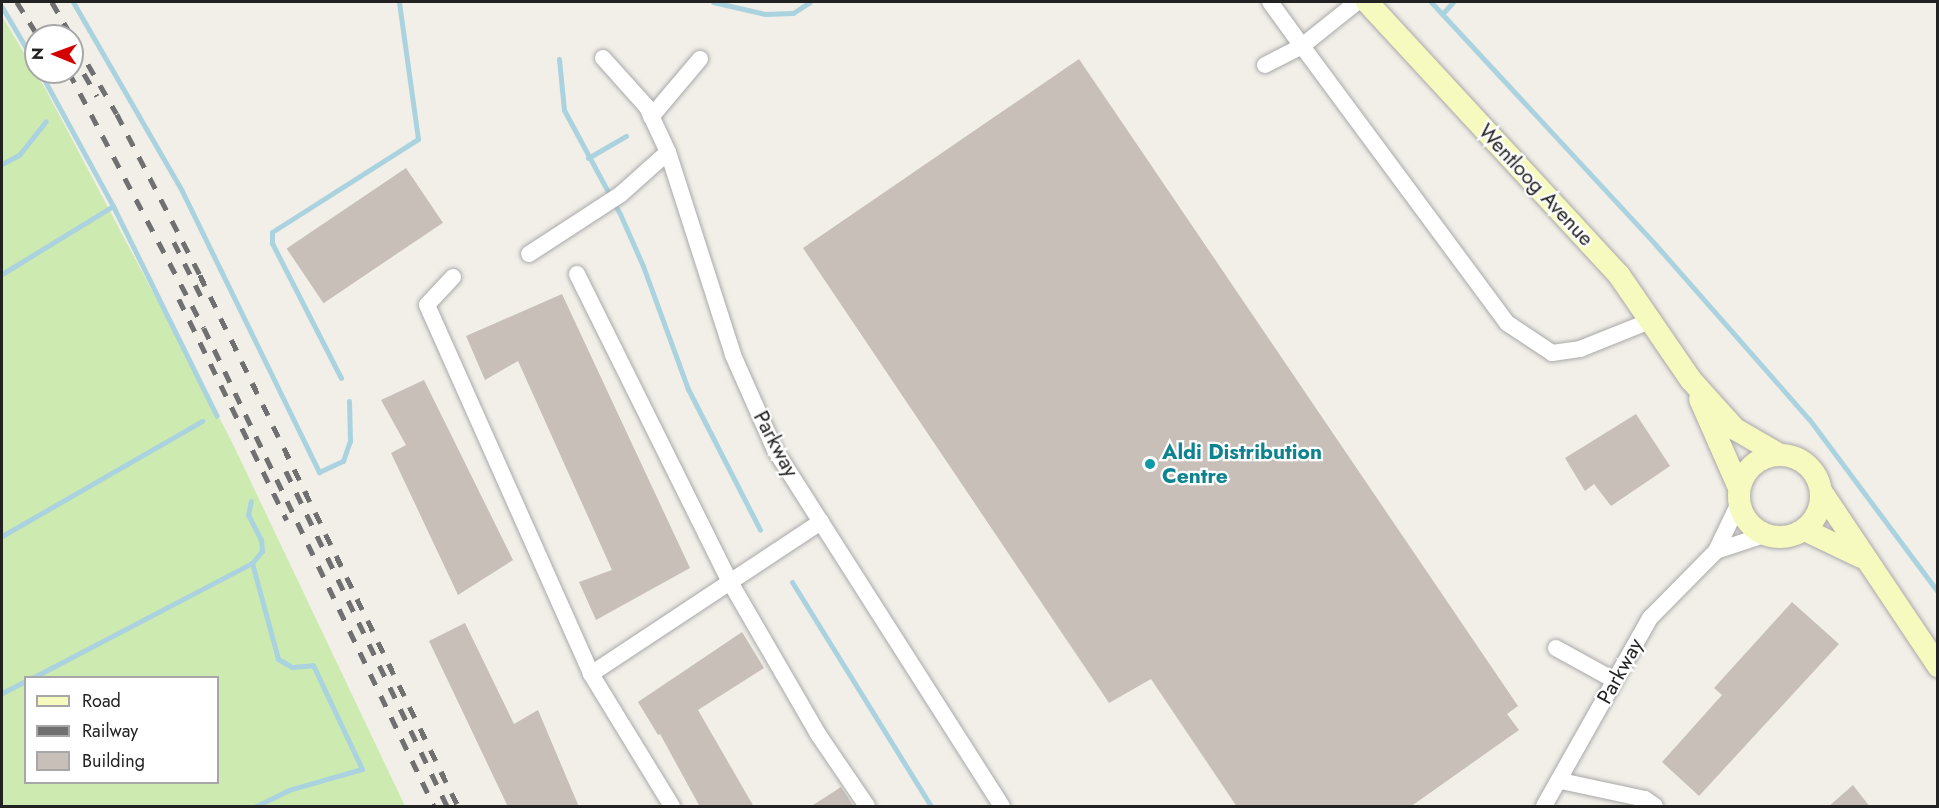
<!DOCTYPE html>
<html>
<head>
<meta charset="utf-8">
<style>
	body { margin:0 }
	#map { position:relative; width:1939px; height:808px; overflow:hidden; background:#f2efe9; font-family:Jost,sans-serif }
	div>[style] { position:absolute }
	.grass>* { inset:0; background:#cdebb0 }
	.stream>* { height:5px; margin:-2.5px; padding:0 2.5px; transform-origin:2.5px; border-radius:2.5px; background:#aad3df }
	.building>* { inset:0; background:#c7bfb8; transform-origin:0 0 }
	.roads { filter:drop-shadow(0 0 2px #a9a9a9) drop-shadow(0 0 2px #a9a9a9) }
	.street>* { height:16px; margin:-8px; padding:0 8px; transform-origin:8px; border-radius:8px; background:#fff }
	.secondary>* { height:22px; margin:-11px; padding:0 11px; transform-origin:11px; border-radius:11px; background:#f7fabf }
	.secondary>.ring { margin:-11px; padding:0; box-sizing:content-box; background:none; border:22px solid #f7fabf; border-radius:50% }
	.rail>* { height:4.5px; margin-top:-2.25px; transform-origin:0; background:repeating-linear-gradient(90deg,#707070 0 12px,transparent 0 24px) }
	.dots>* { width:16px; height:16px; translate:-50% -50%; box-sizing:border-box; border:3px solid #fff; border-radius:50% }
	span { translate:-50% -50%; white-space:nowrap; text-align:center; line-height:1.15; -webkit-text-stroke:4.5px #fff; paint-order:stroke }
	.street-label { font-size:21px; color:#222 }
	.culture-label { font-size:21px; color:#0d838f; font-weight:700 }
	.left { translate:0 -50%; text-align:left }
	.frame { position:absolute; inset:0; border:3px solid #222; pointer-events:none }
	.legend { position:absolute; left:24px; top:676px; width:195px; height:108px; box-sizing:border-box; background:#fff; border:2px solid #a7a7a7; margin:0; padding:8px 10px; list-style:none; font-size:18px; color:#222 }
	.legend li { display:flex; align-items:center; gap:12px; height:30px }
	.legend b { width:30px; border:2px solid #a7a7a7 }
	.north { position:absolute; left:24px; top:24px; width:60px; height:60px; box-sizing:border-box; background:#fff; border:2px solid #a7a7a7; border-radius:50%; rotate:271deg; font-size:16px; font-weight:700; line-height:24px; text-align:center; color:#222 }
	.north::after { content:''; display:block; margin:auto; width:21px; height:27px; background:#d40000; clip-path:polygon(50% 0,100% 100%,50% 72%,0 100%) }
</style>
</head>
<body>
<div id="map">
	<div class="grass">
		<div style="clip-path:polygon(evenodd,2px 16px,46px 90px,231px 440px,405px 806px,2px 806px,2px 16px,26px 678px,218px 678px,218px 782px,26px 782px,26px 678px)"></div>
	</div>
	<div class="stream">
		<div style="left:73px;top:2px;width:218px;rotate:60deg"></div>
		<div style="left:182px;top:191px;width:313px;rotate:64deg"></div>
		<div style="left:319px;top:472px;width:26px;rotate:-25deg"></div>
		<div style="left:343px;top:461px;width:21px;rotate:-71deg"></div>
		<div style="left:350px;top:441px;width:40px;rotate:-91.4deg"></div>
		<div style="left:713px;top:2px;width:53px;rotate:13deg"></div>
		<div style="left:765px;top:14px;width:28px;rotate:-2deg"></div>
		<div style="left:793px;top:13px;width:20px;rotate:-33deg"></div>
		<div style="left:1431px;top:2px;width:330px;rotate:47.2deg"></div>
		<div style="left:1655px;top:244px;width:233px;rotate:48.7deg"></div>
		<div style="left:1809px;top:419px;width:216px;rotate:53.3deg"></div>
		<div style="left:2px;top:7px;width:67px;rotate:59.6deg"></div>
		<div style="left:1442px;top:14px;width:16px;rotate:-47deg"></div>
		<div style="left:559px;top:59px;width:51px;rotate:84.4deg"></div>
		<div style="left:564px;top:110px;width:118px;rotate:61.7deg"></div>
		<div style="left:620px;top:214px;width:57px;rotate:66.1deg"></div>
		<div style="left:643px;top:266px;width:131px;rotate:69.9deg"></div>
		<div style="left:688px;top:389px;width:158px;rotate:62.9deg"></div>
		<div style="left:40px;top:72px;width:153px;rotate:61.4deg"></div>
		<div style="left:113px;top:206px;width:234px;rotate:63.7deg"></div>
		<div style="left:588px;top:158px;width:44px;rotate:-30.1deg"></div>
		<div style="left:2px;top:164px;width:19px;rotate:-28deg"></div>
		<div style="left:19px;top:155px;width:43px;rotate:-51.5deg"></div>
		<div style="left:2px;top:274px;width:130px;rotate:-31.5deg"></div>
		<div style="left:341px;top:378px;width:152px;rotate:-117.1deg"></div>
		<div style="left:272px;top:243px;width:11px;rotate:-90deg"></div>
		<div style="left:272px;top:232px;width:173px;rotate:-32.5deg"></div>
		<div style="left:418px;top:139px;width:138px;rotate:-97.9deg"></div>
		<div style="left:2px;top:536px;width:231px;rotate:-29.9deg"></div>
		<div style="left:252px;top:563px;width:99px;rotate:74.8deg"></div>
		<div style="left:278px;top:659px;width:16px;rotate:30deg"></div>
		<div style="left:292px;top:667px;width:21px;rotate:-5deg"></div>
		<div style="left:313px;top:665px;width:115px;rotate:64.8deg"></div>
		<div style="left:362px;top:769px;width:76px;rotate:164deg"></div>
		<div style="left:289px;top:790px;width:37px;rotate:154deg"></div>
		<div style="left:792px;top:582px;width:264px;rotate:58.2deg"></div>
		<div style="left:32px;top:678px;width:248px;rotate:-27.6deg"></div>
		<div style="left:252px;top:563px;width:16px;rotate:-50deg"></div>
		<div style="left:262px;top:551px;width:11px;rotate:-95deg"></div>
		<div style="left:261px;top:540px;width:28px;rotate:-117deg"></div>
		<div style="left:248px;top:515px;width:14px;rotate:-78deg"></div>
		<div style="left:2px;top:693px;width:27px;rotate:-27deg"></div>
	</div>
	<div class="building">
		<div style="clip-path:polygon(1079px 59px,1518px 706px,1507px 714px,1519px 730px,1410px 807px,1237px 807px,1151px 679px,1109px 703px,803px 248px)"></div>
		<div style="left:406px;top:168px;width:66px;height:144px;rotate:56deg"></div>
		<div style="clip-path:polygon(562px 294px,690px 568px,596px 620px,579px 582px,612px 570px,518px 361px,485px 380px,466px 336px)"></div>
		<div style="clip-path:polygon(424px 380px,513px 560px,458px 595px,391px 453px,406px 445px,381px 400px)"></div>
		<div style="clip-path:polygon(1636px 414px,1670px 466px,1611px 506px,1594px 484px,1585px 491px,1565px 458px)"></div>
		<div style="clip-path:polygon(1792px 602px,1839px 644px,1699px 796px,1662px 762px,1722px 695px,1714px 688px)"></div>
		<div style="clip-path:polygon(465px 623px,514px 724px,538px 710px,579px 807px,508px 807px,429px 641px)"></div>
		<div style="clip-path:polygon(742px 632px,764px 668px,698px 710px,754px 807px,700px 807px,660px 734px,658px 735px,638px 702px)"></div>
		<div style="clip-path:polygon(1853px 785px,1870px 807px,1828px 807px)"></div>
		<div style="clip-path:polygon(841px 787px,854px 807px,810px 807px)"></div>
	</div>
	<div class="roads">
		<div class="street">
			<div style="left:1357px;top:2px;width:70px;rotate:141.3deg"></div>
			<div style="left:1302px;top:46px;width:345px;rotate:53.5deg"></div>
			<div style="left:1507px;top:323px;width:54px;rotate:33.7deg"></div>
			<div style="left:1552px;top:353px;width:28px;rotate:-8deg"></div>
			<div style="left:1580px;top:349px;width:75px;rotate:-21.8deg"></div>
			<div style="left:603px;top:58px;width:66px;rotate:48.1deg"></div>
			<div style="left:647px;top:107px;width:50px;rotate:65deg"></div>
			<div style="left:668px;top:152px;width:213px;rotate:72.2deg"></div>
			<div style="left:733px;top:355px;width:104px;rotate:66.1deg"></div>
			<div style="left:775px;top:450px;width:422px;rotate:57.5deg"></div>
			<div style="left:1265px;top:65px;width:42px;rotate:-27.2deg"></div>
			<div style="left:1302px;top:46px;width:54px;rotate:-126deg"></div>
			<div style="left:651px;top:117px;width:76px;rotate:-49.8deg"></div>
			<div style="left:529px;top:254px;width:110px;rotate:-33.1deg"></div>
			<div style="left:621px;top:194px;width:63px;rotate:-41.8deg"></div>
			<div style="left:577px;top:274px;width:344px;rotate:63.6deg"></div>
			<div style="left:730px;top:582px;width:176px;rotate:59.9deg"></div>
			<div style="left:818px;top:734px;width:87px;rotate:55.8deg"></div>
			<div style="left:453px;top:277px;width:38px;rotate:133deg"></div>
			<div style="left:427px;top:305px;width:404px;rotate:66deg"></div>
			<div style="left:591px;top:674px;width:155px;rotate:58.5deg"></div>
			<div style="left:1716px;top:551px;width:53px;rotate:-64.4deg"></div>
			<div style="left:1556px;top:648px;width:66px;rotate:28.9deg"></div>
			<div style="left:591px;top:674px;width:276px;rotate:-33.5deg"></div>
			<div style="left:1561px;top:781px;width:86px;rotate:12.1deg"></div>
			<div style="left:1645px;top:799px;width:12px;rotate:35deg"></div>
			<div style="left:1544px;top:806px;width:216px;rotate:-60.6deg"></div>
			<div style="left:1650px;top:618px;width:94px;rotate:-45.4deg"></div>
			<div style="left:1716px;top:551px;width:51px;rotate:-18.4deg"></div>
		</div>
		<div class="secondary">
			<div style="left:1367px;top:2px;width:372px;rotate:47.3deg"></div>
			<div style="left:1619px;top:275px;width:127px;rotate:55.6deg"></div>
			<div style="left:1691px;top:380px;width:66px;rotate:48.1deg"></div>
			<div style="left:1735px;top:429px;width:52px;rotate:30deg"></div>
			<div style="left:1700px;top:399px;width:97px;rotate:66.3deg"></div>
			<div class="ring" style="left:1739px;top:455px;width:60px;height:60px"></div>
			<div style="left:1821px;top:491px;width:211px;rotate:56.2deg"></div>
			<div style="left:1805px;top:530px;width:62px;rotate:25.7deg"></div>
		</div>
	</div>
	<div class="rail">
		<div style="left:17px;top:2px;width:40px;rotate:58deg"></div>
		<div style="left:52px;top:2px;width:129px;rotate:59.9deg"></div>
		<div style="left:117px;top:114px;width:181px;rotate:62.7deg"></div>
		<div style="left:200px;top:275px;width:590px;rotate:64.09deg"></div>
		<div style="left:72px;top:53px;width:50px;rotate:59.8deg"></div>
		<div style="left:69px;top:72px;width:289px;rotate:62.2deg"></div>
		<div style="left:204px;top:328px;width:530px;rotate:64.3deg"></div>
		<div style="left:174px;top:242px;width:69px;rotate:63.4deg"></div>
		<div style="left:179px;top:299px;width:246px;rotate:64deg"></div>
		<div style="left:286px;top:471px;width:372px;rotate:64.3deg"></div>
	</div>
	<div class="dots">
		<div style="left:1150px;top:464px;background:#0f9aa8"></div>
	</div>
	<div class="street-label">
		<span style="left:1536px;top:185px;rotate:47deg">Wentloog Avenue</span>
		<span style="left:776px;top:444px;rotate:62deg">Parkway</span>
		<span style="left:1620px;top:671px;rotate:-61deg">Parkway</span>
	</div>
	<div class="culture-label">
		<span class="left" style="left:1162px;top:464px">Aldi Distribution<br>Centre</span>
	</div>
	<div class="frame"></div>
	<ul class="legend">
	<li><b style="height:8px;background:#f7fabf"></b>Road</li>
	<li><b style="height:8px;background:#707070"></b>Railway</li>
	<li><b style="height:16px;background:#c7bfb8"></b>Building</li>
	</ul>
	<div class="north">N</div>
</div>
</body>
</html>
